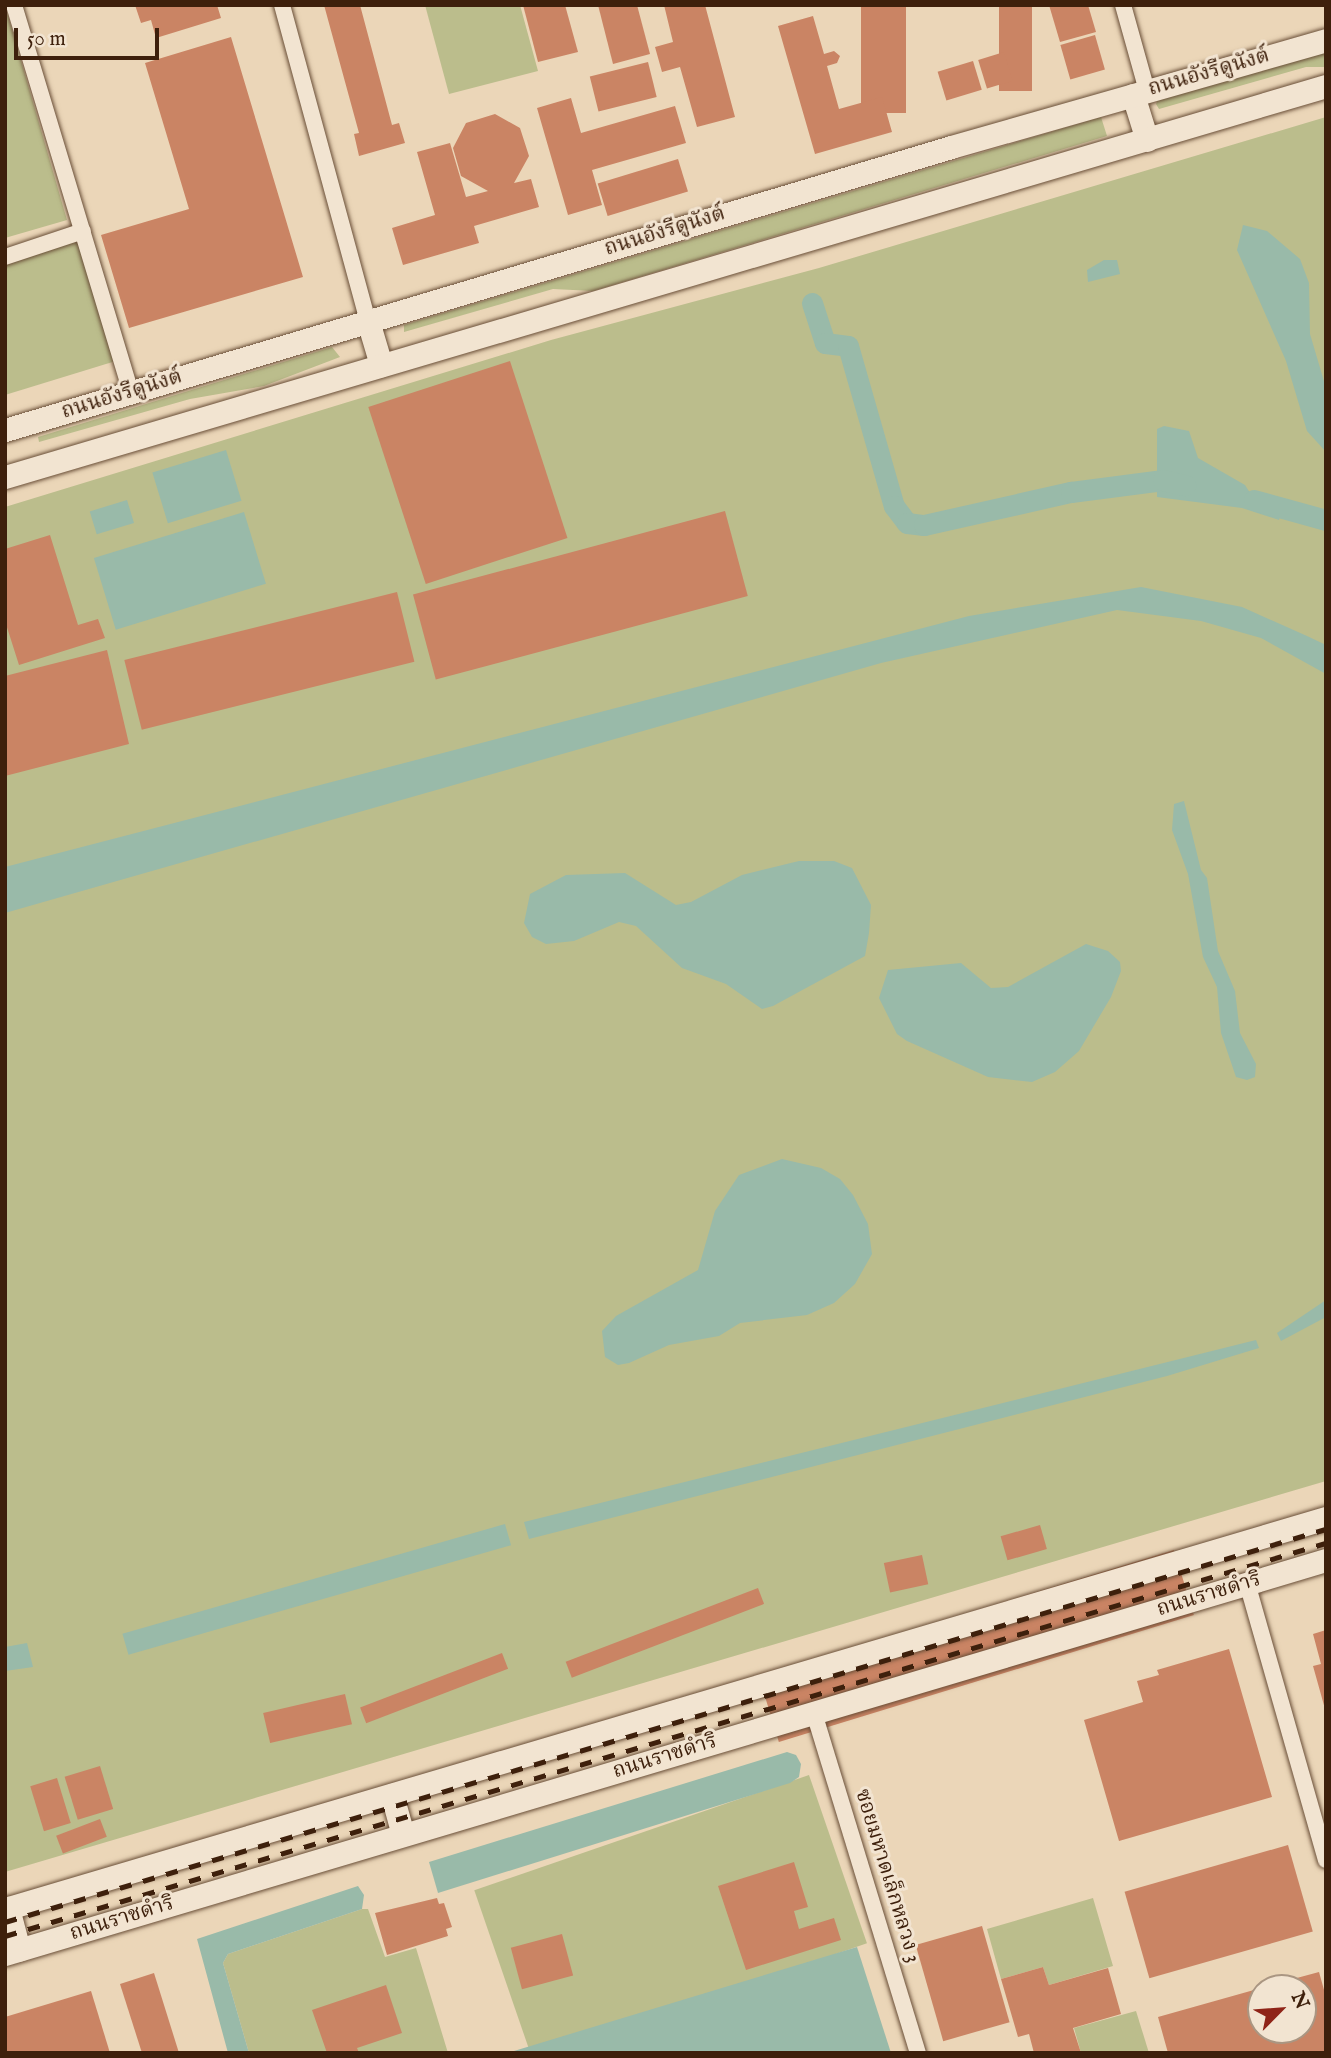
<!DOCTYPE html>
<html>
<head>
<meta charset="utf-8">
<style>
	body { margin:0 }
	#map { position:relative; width:1331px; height:2058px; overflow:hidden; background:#ebd6b8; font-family:"IM FELL English","Noto Serif Thai",serif }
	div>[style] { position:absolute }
	.green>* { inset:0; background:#bbbd8c; transform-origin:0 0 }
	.water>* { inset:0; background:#99baa9; transform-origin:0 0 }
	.canal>* { height:21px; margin:-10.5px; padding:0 10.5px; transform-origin:10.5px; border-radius:10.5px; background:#99baa9 }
	.building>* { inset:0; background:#ca8464; transform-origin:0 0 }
	.roads { filter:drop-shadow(0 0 2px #694e37) drop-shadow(0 0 2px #694e37) }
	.street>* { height:16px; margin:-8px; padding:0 8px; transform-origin:8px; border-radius:8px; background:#f2e4d1 }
	.secondary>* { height:23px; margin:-11.5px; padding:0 11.5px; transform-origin:11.5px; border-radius:11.5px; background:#f2e4d1 }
	.rail>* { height:5px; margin-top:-2.5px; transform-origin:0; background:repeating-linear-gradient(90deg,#3e200c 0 12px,transparent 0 24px) }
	span { translate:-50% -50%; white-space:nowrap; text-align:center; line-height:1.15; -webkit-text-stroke:6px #f2e4d1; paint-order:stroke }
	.street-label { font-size:21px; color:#3e200c }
	.frame { position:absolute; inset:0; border:7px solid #3e200c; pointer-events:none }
	.north { position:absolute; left:1247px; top:1974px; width:70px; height:70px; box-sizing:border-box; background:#f2e4d1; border:2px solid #aa9682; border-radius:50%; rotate:65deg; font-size:19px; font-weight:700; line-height:28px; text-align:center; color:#3e200c }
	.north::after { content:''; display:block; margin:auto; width:24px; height:32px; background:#8f2418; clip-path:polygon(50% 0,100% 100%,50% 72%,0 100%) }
	.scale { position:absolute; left:14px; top:28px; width:145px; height:32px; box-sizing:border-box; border:4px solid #3e200c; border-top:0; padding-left:9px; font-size:21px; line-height:24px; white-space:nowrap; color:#3e200c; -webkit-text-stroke:5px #f2e4d1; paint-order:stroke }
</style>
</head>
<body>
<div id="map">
	<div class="green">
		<div style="clip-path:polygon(5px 5px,67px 220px,5px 238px)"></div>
		<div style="clip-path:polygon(425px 5px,520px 5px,538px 71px,449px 94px)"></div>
		<div style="clip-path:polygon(1326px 52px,1326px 67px,1306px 67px,1159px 109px,1156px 104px,1158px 99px)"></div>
		<div style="clip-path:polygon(1101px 117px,1107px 136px,593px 291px,553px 289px,404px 332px,404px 325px)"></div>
		<div style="clip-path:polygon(1326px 117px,1326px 1481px,5px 1872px,5px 507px,551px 340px,819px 268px)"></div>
		<div style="clip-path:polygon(81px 238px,119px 360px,5px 395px,5px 262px)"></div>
		<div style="clip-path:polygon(332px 347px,340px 357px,264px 386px,190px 399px,39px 442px,38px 437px)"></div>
		<div style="left:809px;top:1775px;width:178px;height:354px;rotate:71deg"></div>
		<div style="clip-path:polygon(1093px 1898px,1113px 1966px,1049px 1985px,1043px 1967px,1001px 1979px,987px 1929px)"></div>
		<div style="clip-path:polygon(362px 1909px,368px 1909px,385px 1957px,416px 1948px,448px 2053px,249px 2053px,223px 1963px,228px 1954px)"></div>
		<div style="clip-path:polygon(1136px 2011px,1149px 2053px,1081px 2053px,1074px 2028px)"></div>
	</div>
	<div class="water">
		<div style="clip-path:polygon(1243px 225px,1267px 231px,1300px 259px,1309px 283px,1310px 334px,1326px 388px,1326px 452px,1307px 431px,1286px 361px,1237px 250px)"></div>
		<div style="clip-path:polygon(1104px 260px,1117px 260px,1120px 274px,1088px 282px,1087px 270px)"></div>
		<div style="clip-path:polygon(1164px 426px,1189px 431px,1198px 458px,1245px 485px,1252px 496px,1283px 503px,1279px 520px,1242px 508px,1157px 497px,1157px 429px)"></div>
		<div style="left:226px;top:450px;width:53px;height:77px;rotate:73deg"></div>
		<div style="left:127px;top:500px;width:24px;height:39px;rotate:73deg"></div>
		<div style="left:244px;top:512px;width:75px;height:157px;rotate:73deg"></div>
		<div style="clip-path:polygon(1141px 587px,1242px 607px,1307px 636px,1326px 645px,1326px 674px,1261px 638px,1201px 621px,1117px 610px,881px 663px,5px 913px,5px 867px,969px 616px)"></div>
		<div style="clip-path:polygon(1184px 801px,1201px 870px,1207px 878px,1218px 951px,1235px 991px,1240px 1033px,1256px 1064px,1255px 1077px,1247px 1080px,1236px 1077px,1221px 1033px,1217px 987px,1203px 957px,1188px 874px,1172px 830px,1174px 804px)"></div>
		<div style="clip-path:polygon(799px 861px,834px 861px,852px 868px,871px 905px,869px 933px,865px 956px,773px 1006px,762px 1009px,726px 984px,682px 968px,636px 926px,619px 922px,574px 941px,546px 944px,532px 937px,524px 923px,530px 894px,566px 875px,625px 873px,676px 905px,691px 902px,742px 875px)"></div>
		<div style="clip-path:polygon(1086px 944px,1108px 951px,1120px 962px,1121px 971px,1111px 997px,1079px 1051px,1055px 1072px,1032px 1082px,988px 1077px,907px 1041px,897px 1034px,879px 998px,888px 970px,961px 963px,991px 988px,1008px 987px)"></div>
		<div style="clip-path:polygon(782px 1159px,821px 1168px,840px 1179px,853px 1195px,868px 1224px,872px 1254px,855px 1284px,834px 1303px,807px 1315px,740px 1323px,719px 1336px,669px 1345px,629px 1363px,618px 1365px,605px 1357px,602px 1331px,616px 1316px,698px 1270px,715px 1211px,739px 1175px)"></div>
		<div style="clip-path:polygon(1326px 1300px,1326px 1317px,1281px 1341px,1277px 1333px)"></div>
		<div style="clip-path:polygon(1256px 1340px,1259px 1348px,1167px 1376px,529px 1539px,524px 1522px)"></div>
		<div style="left:505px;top:1524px;width:22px;height:398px;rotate:74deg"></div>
		<div style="clip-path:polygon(27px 1643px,33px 1667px,5px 1671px,5px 1647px)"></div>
		<div style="clip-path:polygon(787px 1752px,796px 1755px,801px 1764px,799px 1777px,790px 1783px,438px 1893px,429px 1862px)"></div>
		<div style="clip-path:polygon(358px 1886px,364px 1895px,362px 1909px,228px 1954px,223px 1963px,249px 2053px,228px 2053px,197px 1939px)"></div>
		<div style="clip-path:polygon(857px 1947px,891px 2053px,509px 2053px,514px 2051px)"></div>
	</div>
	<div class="canal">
		<div style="left:812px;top:303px;width:42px;rotate:72deg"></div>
		<div style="left:825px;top:343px;width:23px;rotate:7deg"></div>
		<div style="left:848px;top:346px;width:166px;rotate:74deg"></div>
		<div style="left:894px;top:506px;width:21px;rotate:53deg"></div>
		<div style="left:907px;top:523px;width:17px;rotate:7deg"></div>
		<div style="left:924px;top:525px;width:151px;rotate:-12.7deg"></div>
		<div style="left:1071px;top:492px;width:93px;rotate:-7.4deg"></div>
		<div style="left:1163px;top:480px;width:23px;rotate:13deg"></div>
		<div style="left:1254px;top:500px;width:75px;rotate:15.5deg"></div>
	</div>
	<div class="building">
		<div style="clip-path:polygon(135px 5px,217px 5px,221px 18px,156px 38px,151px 20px,141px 23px)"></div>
		<div style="clip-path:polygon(324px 5px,360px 5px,392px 125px,399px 123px,405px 143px,359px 156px,354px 134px,359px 133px)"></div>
		<div style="clip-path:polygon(523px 5px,565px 5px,578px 52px,538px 62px)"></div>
		<div style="clip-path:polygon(598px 5px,637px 5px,650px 54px,613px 64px)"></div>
		<div style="clip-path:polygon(664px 5px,705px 5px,735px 117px,697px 127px,680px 67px,662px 72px,655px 47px,673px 42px)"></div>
		<div style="left:861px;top:5px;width:45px;height:108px"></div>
		<div style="left:999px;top:5px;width:33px;height:86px"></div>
		<div style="clip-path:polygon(1049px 5px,1088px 5px,1096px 32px,1060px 42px)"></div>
		<div style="clip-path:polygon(813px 16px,824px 54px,834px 51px,840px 56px,837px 63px,827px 66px,839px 109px,882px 97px,892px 132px,815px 154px,778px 26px)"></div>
		<div style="left:1095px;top:35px;width:36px;height:36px;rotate:74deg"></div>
		<div style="clip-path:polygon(231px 37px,303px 277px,129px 328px,101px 235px,189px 209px,145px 63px)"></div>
		<div style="left:1004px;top:52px;width:30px;height:27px;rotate:73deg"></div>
		<div style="left:973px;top:61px;width:30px;height:37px;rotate:73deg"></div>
		<div style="left:648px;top:62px;width:36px;height:60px;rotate:76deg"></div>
		<div style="clip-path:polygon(571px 98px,581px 133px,675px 106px,686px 143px,592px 170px,602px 205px,568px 215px,537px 108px)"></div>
		<div style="clip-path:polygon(495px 114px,520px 128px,529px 156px,514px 183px,531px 179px,539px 207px,474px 226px,479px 243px,403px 265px,392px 228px,435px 215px,417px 152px,450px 143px,466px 197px,488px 191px,461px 176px,453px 148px,466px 123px)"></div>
		<div style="left:678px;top:159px;width:34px;height:84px;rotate:73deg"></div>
		<div style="left:510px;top:361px;width:186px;height:149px;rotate:72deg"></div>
		<div style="left:725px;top:511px;width:88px;height:323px;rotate:75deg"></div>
		<div style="clip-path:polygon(50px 535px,78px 625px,98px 619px,105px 638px,19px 665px,5px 621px,5px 549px)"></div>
		<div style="left:397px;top:592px;width:72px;height:281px;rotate:76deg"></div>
		<div style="clip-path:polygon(107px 650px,129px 744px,5px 776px,5px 676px)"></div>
		<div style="left:1040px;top:1525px;width:25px;height:41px;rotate:74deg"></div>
		<div style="left:1174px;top:1550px;width:68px;height:434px;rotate:73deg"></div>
		<div style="left:922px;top:1555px;width:30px;height:39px;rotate:78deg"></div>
		<div style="left:758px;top:1588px;width:17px;height:206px;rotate:69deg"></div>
		<div style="clip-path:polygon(1326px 1630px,1326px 1709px,1325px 1709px,1313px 1666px,1321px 1664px,1313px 1634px)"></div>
		<div style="clip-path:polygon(1229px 1649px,1272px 1797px,1119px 1841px,1084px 1720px,1143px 1702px,1137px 1681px,1159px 1675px,1157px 1670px)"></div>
		<div style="left:502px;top:1653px;width:17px;height:152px;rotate:69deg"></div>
		<div style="left:345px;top:1694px;width:31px;height:84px;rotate:77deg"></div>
		<div style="left:100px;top:1766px;width:45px;height:37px;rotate:73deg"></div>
		<div style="left:57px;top:1778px;width:47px;height:28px;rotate:73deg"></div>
		<div style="left:100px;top:1819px;width:19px;height:47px;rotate:69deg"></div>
		<div style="left:1288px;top:1845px;width:90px;height:170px;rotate:74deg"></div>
		<div style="clip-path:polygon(794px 1862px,808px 1907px,794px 1911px,799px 1929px,834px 1918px,841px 1940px,746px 1970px,718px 1886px)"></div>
		<div style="clip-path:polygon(437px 1898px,439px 1904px,444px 1903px,452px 1927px,446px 1929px,448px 1936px,387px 1955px,375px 1913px)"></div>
		<div style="left:982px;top:1926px;width:100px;height:69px;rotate:74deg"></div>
		<div style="left:562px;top:1934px;width:43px;height:53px;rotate:75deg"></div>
		<div style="clip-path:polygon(1043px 1967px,1049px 1985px,1108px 1968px,1121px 2014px,1073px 2028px,1081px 2053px,1034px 2053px,1029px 2034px,1018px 2037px,1001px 1979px)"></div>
		<div style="clip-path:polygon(1319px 1972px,1326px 1997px,1326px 2053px,1168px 2053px,1158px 2017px,1261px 1988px,1261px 2030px,1303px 2030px,1303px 1988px,1263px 1987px)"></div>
		<div style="clip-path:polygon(154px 1973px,179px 2053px,142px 2053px,120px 1984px)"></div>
		<div style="clip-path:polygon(386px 1985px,402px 2033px,357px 2048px,359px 2053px,327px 2053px,312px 2010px)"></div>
		<div style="clip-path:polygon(91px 1991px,110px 2053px,5px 2053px,5px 2017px)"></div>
	</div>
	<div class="roads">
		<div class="street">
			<div style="left:14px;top:5px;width:404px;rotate:73.2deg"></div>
			<div style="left:282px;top:5px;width:327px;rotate:74.8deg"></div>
			<div style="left:1123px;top:5px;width:89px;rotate:74.4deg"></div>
			<div style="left:5px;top:257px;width:82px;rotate:-18.4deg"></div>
			<div style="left:1247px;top:1583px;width:288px;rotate:74.1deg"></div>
			<div style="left:814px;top:1713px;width:356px;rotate:73deg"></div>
		</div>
		<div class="secondary">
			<div style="left:1133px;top:95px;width:47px;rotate:72.7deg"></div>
			<div style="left:368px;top:321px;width:46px;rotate:73.5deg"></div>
			<div style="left:5px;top:430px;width:987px;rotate:-16.65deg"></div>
			<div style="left:951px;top:147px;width:390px;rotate:-15.9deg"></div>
			<div style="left:5px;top:477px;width:1378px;rotate:-16.49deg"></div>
			<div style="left:392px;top:1795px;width:41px;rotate:74.6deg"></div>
			<div style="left:8px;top:1908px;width:43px;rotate:75.3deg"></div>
			<div style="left:5px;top:1909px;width:1378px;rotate:-16.49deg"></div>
			<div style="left:5px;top:1954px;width:1379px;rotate:-16.61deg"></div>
		</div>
	</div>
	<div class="rail">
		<div style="left:5px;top:1922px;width:1378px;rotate:-16.57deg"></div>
		<div style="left:5px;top:1936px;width:1378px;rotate:-16.57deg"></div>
	</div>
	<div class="street-label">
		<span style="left:1209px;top:73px;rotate:-16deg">ถนนอังรีดูนังต์</span>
		<span style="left:665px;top:232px;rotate:-17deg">ถนนอังรีดูนังต์</span>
		<span style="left:122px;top:395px;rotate:-17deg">ถนนอังรีดูนังต์</span>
		<span style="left:1209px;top:1595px;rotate:-17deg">ถนนราชดำริ</span>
		<span style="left:665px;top:1757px;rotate:-17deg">ถนนราชดำริ</span>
		<span style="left:887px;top:1876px;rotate:73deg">ซอยมหาดเล็กหลวง 3</span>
		<span style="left:122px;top:1919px;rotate:-17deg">ถนนราชดำริ</span>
	</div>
	<div class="frame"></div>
	<div class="north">N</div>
	<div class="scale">50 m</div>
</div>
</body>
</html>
